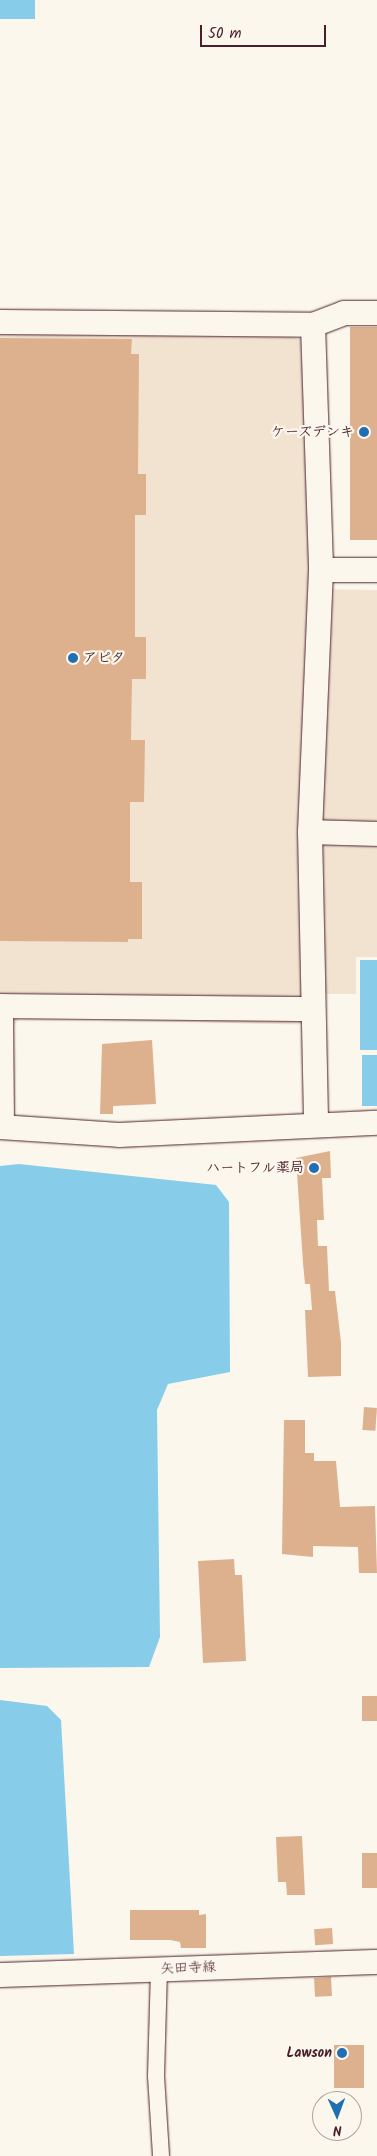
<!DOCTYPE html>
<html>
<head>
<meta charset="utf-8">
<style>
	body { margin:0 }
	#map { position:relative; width:377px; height:2156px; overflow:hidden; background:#fbf7ec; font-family:Kalam,"Klee One",sans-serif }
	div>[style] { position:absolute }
	.built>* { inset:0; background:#f2e2d0 }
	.water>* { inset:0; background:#87cce8; transform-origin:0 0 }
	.building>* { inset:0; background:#deb18e; transform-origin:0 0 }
	.roads { filter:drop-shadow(0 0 1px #4a1f2b) drop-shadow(0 0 1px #4a1f2b) }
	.street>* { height:16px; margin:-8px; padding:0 8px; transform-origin:8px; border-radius:8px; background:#fbf7ec }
	.secondary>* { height:24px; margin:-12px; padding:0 12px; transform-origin:12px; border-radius:12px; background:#fbf7ec }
	.dots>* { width:14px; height:14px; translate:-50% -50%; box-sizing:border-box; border:2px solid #fbf7ec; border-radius:50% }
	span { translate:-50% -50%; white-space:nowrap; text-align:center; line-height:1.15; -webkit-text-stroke:4.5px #fbf7ec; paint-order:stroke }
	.poi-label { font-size:14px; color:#4a1f2b; font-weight:700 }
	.right { translate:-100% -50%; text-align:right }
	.left { translate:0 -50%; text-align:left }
	.street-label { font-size:14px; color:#4a1f2b }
	.north { position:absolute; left:312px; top:2091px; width:50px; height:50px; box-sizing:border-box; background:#fbf7ec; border:1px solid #b4a19f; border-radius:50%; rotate:178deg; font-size:14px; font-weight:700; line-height:20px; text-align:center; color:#4a1f2b }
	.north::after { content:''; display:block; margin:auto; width:18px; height:22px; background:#1f6fb2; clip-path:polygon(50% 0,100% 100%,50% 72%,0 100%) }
	.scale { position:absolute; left:200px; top:25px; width:126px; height:22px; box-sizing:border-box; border:2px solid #4a1f2b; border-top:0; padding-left:6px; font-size:15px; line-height:18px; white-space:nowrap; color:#4a1f2b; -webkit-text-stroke:4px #fbf7ec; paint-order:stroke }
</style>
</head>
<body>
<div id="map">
	<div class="built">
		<div style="clip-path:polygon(0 331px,291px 336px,301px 340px,311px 589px,377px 590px,377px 957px,356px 957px,356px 994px,322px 994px,321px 1025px,20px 1018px,14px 1025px,15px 1113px,0 1115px)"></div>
	</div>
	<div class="water">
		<div style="left:0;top:0;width:35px;height:19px"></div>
		<div style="left:360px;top:960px;width:17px;height:90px"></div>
		<div style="left:362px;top:1055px;width:15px;height:51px"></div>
		<div style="clip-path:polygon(19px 1164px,216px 1185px,229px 1202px,230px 1372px,168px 1384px,157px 1410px,160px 1637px,149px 1667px,0 1668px,0 1166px)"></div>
		<div style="clip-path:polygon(0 1700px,47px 1706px,61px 1720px,74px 1954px,0 1956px)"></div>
	</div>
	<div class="building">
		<div style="left:350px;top:327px;width:27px;height:213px"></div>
		<div style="clip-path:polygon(0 338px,132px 339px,131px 354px,139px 354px,138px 474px,146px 474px,146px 515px,135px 515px,135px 637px,146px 637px,146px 679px,132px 679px,131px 740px,145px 740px,144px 802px,130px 802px,130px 882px,142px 882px,142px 939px,128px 939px,128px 942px,0 941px)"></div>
		<div style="clip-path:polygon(152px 1040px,156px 1104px,113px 1106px,113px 1114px,100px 1114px,102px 1044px)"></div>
		<div style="clip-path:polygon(330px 1151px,331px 1178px,322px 1178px,324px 1220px,317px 1220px,318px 1246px,327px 1246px,329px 1291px,335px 1291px,341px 1342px,341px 1376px,308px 1377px,305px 1310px,312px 1310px,310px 1284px,305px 1284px,303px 1263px,296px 1158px)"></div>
		<div style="left:364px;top:1407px;width:13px;height:23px;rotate:4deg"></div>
		<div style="clip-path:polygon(284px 1420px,305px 1420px,305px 1453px,314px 1453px,314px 1461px,336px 1461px,340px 1507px,375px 1506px,377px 1573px,359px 1573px,358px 1547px,313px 1546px,313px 1557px,282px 1554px)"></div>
		<div style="clip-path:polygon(234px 1559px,235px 1575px,242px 1575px,246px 1661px,203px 1663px,198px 1561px)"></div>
		<div style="left:362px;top:1696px;width:15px;height:25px"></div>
		<div style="clip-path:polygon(302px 1836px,305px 1895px,287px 1895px,286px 1882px,278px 1882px,276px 1837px)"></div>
		<div style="left:362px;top:1853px;width:15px;height:35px"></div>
		<div style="clip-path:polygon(130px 1910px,199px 1910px,199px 1915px,206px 1914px,206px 1948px,181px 1948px,180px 1942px,170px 1940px,130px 1940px)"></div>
		<div style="left:332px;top:1928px;width:16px;height:18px;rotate:86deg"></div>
		<div style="left:331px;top:1977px;width:19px;height:17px;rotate:87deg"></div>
		<div style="left:334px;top:2045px;width:30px;height:43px"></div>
	</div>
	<div class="roads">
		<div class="street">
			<div style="left:159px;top:1969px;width:107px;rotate:91.6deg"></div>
			<div style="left:156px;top:2076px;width:80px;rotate:86.4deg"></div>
		</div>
		<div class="secondary">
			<div style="left:0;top:322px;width:313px;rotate:0.5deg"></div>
			<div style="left:313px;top:325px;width:33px;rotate:-21deg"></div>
			<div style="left:344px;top:313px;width:33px"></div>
			<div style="left:313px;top:325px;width:245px;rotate:88.1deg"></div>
			<div style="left:321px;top:570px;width:262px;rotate:92.4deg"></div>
			<div style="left:310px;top:832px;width:293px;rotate:88.8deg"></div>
			<div style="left:321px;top:570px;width:56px"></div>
			<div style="left:310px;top:832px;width:67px;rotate:1.7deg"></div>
			<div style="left:0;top:1127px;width:119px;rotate:3.8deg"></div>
			<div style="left:119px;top:1135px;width:258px;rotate:-2.7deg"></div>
			<div style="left:2px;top:1127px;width:121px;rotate:-90.5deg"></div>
			<div style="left:1px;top:1006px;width:309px;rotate:0.6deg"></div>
			<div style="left:0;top:1975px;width:377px;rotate:-2deg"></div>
		</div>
	</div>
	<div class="dots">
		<div style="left:364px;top:432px;background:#1f6fb2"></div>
		<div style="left:73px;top:658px;background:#1f6fb2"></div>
		<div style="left:314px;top:1168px;background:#1f6fb2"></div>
		<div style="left:342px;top:2053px;background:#1f6fb2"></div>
	</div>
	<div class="poi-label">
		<span class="right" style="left:354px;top:432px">ケーズデンキ</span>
		<span class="left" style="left:83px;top:658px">アピタ</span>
		<span class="right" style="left:304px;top:1168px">ハートフル薬局</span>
		<span class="right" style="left:332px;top:2053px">Lawson</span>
	</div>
	<div class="street-label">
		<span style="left:188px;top:1968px;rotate:-2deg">矢田寺線</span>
	</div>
	<div class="north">N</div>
	<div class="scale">50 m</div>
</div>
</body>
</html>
